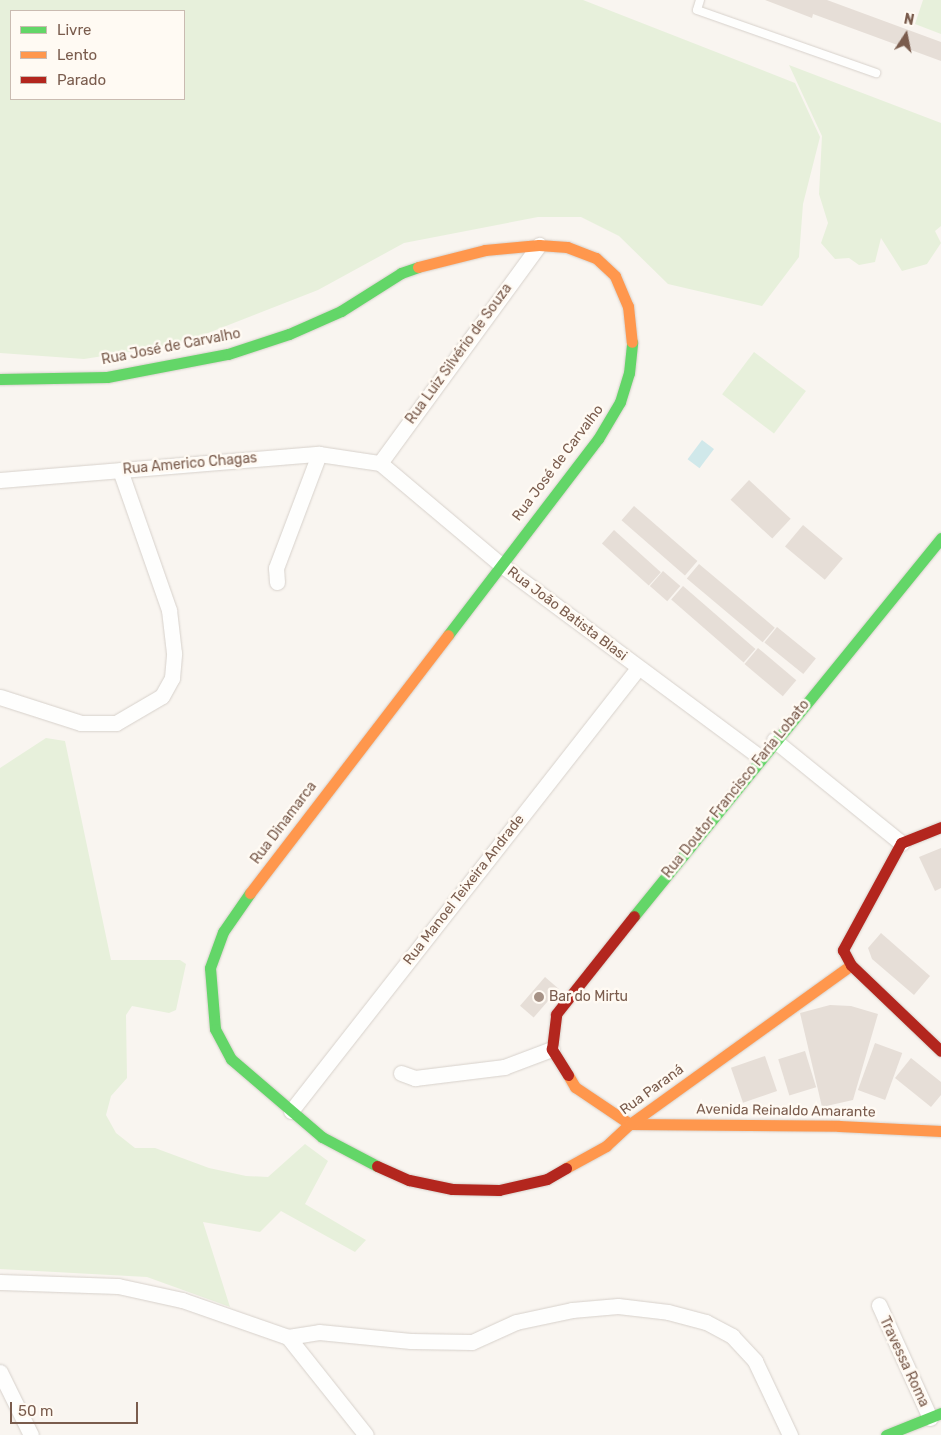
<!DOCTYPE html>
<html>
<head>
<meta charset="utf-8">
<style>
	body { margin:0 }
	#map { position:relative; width:941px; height:1435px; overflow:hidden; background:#f9f5f0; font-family:Rubik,sans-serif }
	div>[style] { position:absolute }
	.green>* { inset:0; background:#e7f0db; transform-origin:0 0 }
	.water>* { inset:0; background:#d0e8ea; transform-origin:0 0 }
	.building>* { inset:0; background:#e6ded7; transform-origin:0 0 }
	.roads { filter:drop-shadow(0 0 1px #d7d1cb) drop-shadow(0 0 1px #d7d1cb) }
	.lane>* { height:8px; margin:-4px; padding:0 4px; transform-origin:4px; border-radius:4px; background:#fefefd }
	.street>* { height:15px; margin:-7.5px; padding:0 7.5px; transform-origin:7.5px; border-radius:7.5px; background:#fefefd }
	.fast>* { height:11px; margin:-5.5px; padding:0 5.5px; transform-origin:5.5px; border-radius:5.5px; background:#63d668 }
	.slow>* { height:11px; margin:-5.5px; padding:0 5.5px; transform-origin:5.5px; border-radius:5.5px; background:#ff974d }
	.jam>* { height:11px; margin:-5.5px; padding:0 5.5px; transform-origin:5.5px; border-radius:5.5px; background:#b3261e }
	.dots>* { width:14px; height:14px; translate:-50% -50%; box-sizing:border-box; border:2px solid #fffaf3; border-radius:50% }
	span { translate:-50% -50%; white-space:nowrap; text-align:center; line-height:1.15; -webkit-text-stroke:5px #fffaf3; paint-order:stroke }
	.street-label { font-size:14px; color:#7a5c4d }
	.poi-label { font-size:14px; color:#7a5c4d }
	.left { translate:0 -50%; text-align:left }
	.legend { position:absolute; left:10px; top:10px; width:175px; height:90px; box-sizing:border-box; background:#fffaf3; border:1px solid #cabbb1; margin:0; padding:6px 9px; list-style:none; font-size:15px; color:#7a5c4d }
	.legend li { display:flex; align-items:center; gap:10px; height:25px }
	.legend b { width:25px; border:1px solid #cabbb1 }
	.north { position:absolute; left:881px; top:10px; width:50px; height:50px; -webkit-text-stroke:4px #fffaf3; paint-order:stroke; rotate:11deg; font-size:14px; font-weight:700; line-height:20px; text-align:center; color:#7a5c4d }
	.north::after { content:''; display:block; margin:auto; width:18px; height:22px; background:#7a5c4d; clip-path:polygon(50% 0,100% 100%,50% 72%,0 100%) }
	.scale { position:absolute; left:10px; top:1402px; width:128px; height:22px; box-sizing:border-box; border:2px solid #7a5c4d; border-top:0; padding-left:6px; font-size:15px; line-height:18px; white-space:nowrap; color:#7a5c4d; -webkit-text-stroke:4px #fffaf3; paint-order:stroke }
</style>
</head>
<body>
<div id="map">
	<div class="green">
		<div style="clip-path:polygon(evenodd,0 0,583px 0,795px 83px,820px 137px,803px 204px,799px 257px,762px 306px,668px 284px,619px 236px,581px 217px,538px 217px,404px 243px,318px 290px,180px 344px,84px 359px,0 353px,0 0,11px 11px,184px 11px,184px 99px,11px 99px,11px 11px)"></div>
		<div style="clip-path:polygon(923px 0,941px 0,941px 34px,915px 24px)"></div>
		<div style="clip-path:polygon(789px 65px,941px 123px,941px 226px,935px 231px,941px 243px,927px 264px,902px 271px,881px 238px,875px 262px,859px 265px,849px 258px,835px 259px,821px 243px,828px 223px,819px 194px,822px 136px)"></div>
		<div style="left:754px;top:352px;width:65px;height:53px;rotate:37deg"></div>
		<div style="clip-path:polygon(46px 738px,65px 741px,111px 960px,180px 960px,186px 964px,176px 1010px,169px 1013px,132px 1006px,126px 1015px,127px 1078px,111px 1096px,106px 1115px,116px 1133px,135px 1148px,155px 1148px,209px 1168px,246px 1176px,268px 1177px,305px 1144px,328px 1161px,305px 1204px,366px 1240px,355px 1252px,281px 1211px,260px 1232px,203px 1222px,230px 1307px,147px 1277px,0 1269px,0 768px)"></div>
	</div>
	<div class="water">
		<div style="left:702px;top:440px;width:15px;height:24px;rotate:37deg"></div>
	</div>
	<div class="building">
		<div style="clip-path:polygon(765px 0,827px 0,941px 42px,941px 61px,813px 14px,812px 18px)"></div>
		<div style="left:749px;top:480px;width:57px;height:27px;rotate:43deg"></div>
		<div style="left:634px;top:506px;width:84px;height:19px;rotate:41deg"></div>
		<div style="left:803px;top:525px;width:52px;height:28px;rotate:40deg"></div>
		<div style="left:614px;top:530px;width:63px;height:18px;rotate:42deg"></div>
		<div style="left:699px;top:564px;width:99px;height:19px;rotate:40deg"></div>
		<div style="left:663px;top:571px;width:23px;height:20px;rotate:41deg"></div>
		<div style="left:683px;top:586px;width:96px;height:18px;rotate:41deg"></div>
		<div style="left:777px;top:627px;width:50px;height:20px;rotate:39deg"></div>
		<div style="left:758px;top:648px;width:50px;height:21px;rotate:40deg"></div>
		<div style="clip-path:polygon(941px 848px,941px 888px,935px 891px,919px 857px)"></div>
		<div style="clip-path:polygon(881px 933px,930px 976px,914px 995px,872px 959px,868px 948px)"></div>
		<div style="left:545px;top:977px;width:18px;height:38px;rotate:41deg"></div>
		<div style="clip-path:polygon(830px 1005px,851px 1006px,878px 1014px,853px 1100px,822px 1107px,800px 1013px)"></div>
		<div style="left:875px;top:1043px;width:29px;height:50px;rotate:20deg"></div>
		<div style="left:805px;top:1051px;width:38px;height:28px;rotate:73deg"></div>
		<div style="left:765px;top:1056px;width:37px;height:36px;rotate:71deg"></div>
		<div style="clip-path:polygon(911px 1058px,941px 1082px,941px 1095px,931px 1107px,895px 1078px)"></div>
	</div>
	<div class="roads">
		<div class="lane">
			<div style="left:700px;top:0;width:10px;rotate:107deg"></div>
			<div style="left:697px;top:10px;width:190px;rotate:19.4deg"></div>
		</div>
		<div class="street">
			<div style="left:380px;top:463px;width:157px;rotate:40.1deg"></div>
			<div style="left:500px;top:564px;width:324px;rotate:36.6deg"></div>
			<div style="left:380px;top:463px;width:270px;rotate:-53.9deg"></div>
			<div style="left:0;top:480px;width:320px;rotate:-4.7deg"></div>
			<div style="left:319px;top:454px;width:62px;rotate:8.4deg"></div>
			<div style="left:277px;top:582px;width:14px;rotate:-94deg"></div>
			<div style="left:276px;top:568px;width:122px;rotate:-69.3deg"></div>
			<div style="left:0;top:697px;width:85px;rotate:17.8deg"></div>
			<div style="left:81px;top:723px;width:35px"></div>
			<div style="left:116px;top:723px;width:53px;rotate:-30.4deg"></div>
			<div style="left:162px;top:696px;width:21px;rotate:-61deg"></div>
			<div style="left:172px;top:678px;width:25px;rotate:-85deg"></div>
			<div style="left:174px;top:653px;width:43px;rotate:-96.6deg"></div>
			<div style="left:169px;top:610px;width:148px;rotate:-109.3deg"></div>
			<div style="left:774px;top:740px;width:164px;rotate:39deg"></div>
			<div style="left:401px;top:1073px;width:15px;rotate:20deg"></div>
			<div style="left:415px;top:1078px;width:90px;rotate:-7deg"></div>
			<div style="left:504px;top:1067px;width:51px;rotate:-20.6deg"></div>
			<div style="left:291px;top:1111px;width:563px;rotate:-51.93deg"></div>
			<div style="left:0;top:1282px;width:118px;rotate:1.9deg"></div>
			<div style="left:118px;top:1286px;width:66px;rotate:12.3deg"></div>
			<div style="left:182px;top:1300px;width:112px;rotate:19.2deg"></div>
			<div style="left:288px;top:1337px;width:125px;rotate:51.5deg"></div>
			<div style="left:879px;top:1305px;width:124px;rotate:65.7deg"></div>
			<div style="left:288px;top:1337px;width:31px;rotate:-9deg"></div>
			<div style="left:319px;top:1332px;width:92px;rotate:5.6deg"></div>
			<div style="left:411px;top:1341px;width:61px;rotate:0.9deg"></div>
			<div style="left:472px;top:1342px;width:48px;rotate:-24.4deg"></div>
			<div style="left:516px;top:1322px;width:57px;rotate:-12.1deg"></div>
			<div style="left:572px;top:1310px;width:46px;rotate:-5deg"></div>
			<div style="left:618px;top:1306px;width:50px;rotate:6.8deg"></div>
			<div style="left:668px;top:1312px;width:39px;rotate:15deg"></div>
			<div style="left:706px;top:1322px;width:30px;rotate:28deg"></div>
			<div style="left:732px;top:1336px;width:34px;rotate:47deg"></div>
			<div style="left:755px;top:1361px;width:82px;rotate:64.7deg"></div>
			<div style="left:0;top:1372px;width:70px;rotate:63.8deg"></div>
		</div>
		<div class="fast">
			<div style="left:0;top:379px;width:107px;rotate:-1.1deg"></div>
			<div style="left:107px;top:377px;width:123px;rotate:-10.8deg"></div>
			<div style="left:228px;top:354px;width:64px;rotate:-18.2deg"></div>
			<div style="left:289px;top:334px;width:57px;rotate:-23.9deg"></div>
			<div style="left:341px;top:311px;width:71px;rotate:-32.3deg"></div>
			<div style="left:401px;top:273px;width:18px;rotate:-19deg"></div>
			<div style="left:448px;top:635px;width:247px;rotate:-52.6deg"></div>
			<div style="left:598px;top:439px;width:43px;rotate:-59.3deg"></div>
			<div style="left:620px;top:402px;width:30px;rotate:-73deg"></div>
			<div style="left:629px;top:373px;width:31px;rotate:-84deg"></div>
			<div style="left:250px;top:893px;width:47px;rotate:124.7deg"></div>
			<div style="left:223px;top:932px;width:38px;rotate:110deg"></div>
			<div style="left:210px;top:968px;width:61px;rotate:85.3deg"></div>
			<div style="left:215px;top:1029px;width:34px;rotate:62deg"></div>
			<div style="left:231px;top:1059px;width:120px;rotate:40.6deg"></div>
			<div style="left:322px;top:1137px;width:62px;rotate:27.8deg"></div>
			<div style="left:634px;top:916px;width:487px;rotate:-50.9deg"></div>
			<div style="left:886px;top:1435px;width:59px;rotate:-21.8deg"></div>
		</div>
		<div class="slow">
			<div style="left:418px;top:267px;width:69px;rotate:-14.2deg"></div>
			<div style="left:485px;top:250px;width:54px;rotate:-5.3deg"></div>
			<div style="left:539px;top:245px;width:28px;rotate:4deg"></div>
			<div style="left:567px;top:247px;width:31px;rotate:21deg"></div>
			<div style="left:596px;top:258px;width:26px;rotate:43deg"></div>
			<div style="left:615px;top:276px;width:33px;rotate:67deg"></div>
			<div style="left:628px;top:306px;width:36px;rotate:84deg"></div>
			<div style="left:250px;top:893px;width:325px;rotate:-52.5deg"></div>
			<div style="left:568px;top:1075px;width:14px;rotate:60deg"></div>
			<div style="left:575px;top:1087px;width:66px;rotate:33.9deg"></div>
			<div style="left:630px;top:1124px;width:209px;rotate:0.5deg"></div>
			<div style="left:839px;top:1126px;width:102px;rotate:2.8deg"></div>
			<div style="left:566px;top:1168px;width:46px;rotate:-28.8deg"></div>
			<div style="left:606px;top:1146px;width:33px;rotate:-43deg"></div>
			<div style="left:630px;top:1124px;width:272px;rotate:-35.7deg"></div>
		</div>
		<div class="jam">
			<div style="left:941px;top:827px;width:43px;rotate:158.2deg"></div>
			<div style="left:901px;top:843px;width:122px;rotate:118.5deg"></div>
			<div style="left:843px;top:950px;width:17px;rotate:62deg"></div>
			<div style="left:851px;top:965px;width:124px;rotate:43.7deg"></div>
			<div style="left:568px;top:1075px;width:31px;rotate:-122deg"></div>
			<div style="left:552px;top:1049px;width:35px;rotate:-83deg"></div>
			<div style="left:556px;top:1014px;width:125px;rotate:-51.5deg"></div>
			<div style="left:377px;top:1166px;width:35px;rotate:24deg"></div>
			<div style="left:409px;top:1180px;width:44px;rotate:11.8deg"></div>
			<div style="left:452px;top:1189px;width:47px;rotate:1.2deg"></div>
			<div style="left:499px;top:1190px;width:49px;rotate:-12.9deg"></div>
			<div style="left:547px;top:1179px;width:22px;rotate:-30deg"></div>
		</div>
	</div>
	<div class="dots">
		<div style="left:539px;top:997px;background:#a69286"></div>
	</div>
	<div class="street-label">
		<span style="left:171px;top:347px;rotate:-11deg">Rua José de Carvalho</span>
		<span style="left:459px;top:354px;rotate:-54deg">Rua Luiz Silvério de Souza</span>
		<span style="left:558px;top:463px;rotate:-53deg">Rua José de Carvalho</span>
		<span style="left:190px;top:464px;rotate:-5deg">Rua Americo Chagas</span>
		<span style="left:567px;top:614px;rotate:37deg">Rua João Batista Blasi</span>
		<span style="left:736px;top:789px;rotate:-51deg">Rua Doutor Francisco Faria Lobato</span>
		<span style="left:284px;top:823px;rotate:-53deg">Rua Dinamarca</span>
		<span style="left:464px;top:890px;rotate:-52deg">Rua Manoel Teixeira Andrade</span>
		<span style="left:652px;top:1090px;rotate:-36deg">Rua Paraná</span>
		<span style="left:786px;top:1111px;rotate:1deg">Avenida Reinaldo Amarante</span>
		<span style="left:904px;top:1362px;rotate:65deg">Travessa Roma</span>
	</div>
	<div class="poi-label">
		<span class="left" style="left:549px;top:997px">Bar do Mirtu</span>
	</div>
	<ul class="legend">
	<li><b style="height:6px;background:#63d668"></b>Livre</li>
	<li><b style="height:6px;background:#ff974d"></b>Lento</li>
	<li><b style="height:6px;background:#b3261e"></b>Parado</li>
	</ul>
	<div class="north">N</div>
	<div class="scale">50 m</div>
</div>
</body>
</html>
